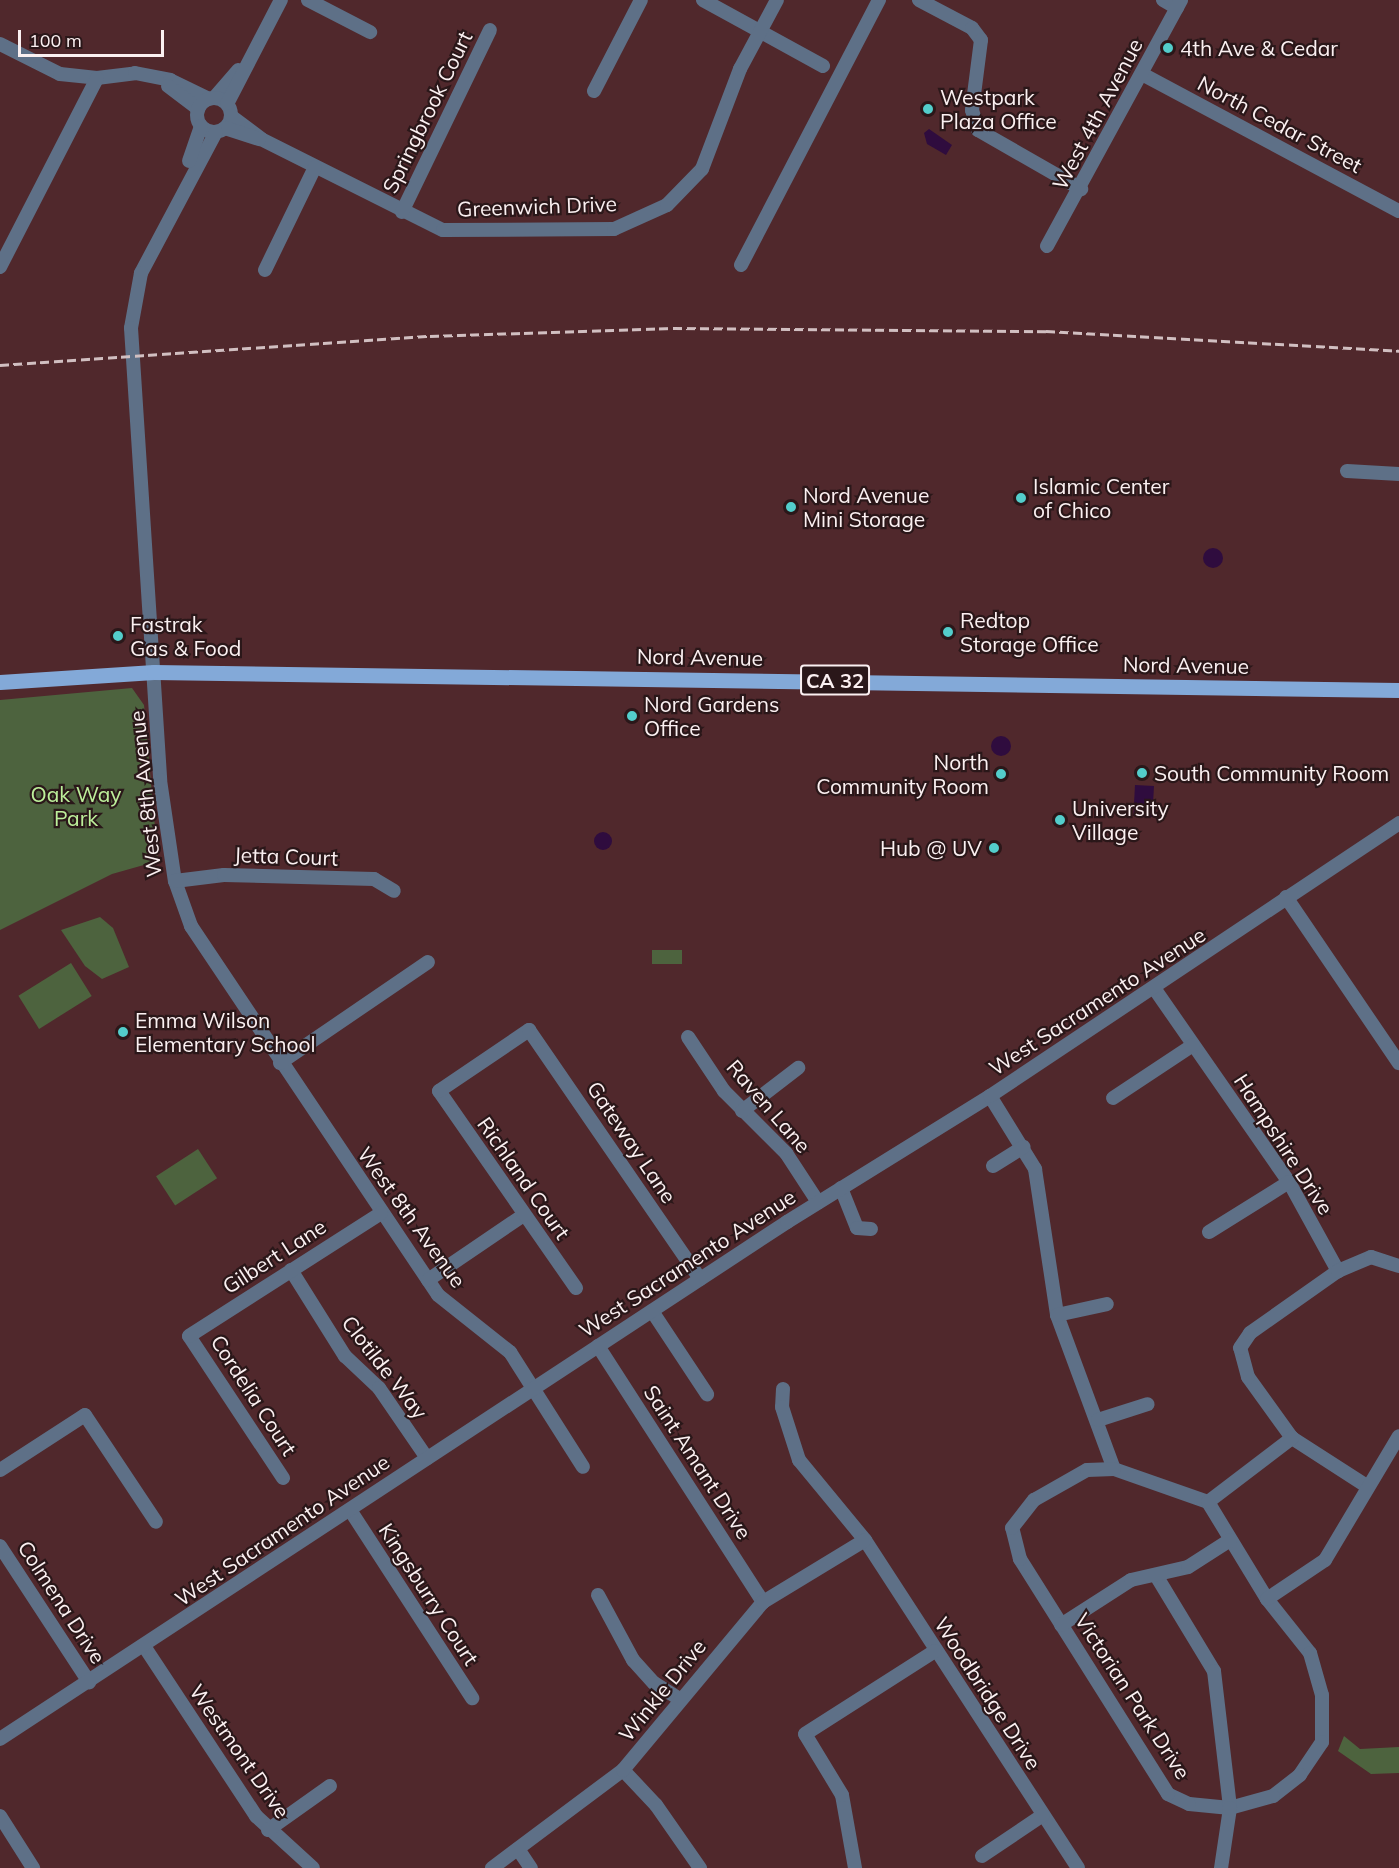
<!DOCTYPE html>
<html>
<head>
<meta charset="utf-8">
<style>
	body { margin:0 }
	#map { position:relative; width:1399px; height:1868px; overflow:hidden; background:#50282c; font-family:Mulish,sans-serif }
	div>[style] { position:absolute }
	.green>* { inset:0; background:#4d633e; transform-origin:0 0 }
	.water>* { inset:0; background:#2f0c3e; transform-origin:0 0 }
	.round { border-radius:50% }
	.minor>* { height:14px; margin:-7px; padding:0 7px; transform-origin:7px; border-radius:7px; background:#5e7087 }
	.minor>.ring { margin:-7px; padding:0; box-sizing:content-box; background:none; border:14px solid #5e7087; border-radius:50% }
	.major>* { height:15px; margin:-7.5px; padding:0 7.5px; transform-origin:7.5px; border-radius:7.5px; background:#83a9d8 }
	.rail>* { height:3px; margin-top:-1.5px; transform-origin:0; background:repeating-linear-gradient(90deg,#d1bfc1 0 9px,transparent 0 13.5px) }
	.dots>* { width:16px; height:16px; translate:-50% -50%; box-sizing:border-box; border:3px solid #2a1719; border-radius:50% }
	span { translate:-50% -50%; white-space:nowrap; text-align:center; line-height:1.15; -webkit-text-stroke:4.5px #2a1719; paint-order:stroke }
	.shield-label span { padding:2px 4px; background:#2a1719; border:2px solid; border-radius:4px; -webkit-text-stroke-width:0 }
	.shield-label { font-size:20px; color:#fbf0f1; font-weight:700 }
	.poi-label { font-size:21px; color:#fbf0f1 }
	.left { translate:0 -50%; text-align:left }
	.right { translate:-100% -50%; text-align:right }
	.street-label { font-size:21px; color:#fbf0f1 }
	.park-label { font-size:21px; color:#bdf09b }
	.scale { position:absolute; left:18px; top:30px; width:146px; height:27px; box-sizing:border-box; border:3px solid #fbf0f1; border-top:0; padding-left:8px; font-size:18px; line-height:21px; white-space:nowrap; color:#fbf0f1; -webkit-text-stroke:4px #2a1719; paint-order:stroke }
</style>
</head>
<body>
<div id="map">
	<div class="green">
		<div style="clip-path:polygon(132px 688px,144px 705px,158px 861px,112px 874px,0 930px,0 700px)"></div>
		<div style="clip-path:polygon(100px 917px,113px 928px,129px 967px,102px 979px,85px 966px,61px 930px)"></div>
		<div style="left:652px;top:950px;width:30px;height:14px"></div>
		<div style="left:71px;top:963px;width:39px;height:62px;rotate:58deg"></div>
		<div style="left:198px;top:1149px;width:35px;height:50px;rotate:57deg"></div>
		<div style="clip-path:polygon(1344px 1736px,1360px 1749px,1399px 1747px,1399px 1773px,1371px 1774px,1338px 1751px)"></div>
	</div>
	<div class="water">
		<div style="clip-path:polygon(929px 129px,952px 145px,946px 155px,927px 144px,924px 133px)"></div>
		<div class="round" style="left:1203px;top:548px;width:20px;height:20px"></div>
		<div class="round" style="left:991px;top:736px;width:20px;height:20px"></div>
		<div style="left:1135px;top:785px;width:19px;height:31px;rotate:3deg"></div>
		<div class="round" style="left:594px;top:832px;width:18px;height:18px"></div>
	</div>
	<div class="minor">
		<div style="left:308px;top:0;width:70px;rotate:27.3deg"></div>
		<div style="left:703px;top:0;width:137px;rotate:28.8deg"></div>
		<div style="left:919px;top:0;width:60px;rotate:27.8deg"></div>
		<div style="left:972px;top:28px;width:15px;rotate:53deg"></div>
		<div style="left:981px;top:40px;width:71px;rotate:97.3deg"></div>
		<div style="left:972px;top:110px;width:21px;rotate:73deg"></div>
		<div style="left:978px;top:130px;width:119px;rotate:29.8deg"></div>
		<div style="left:1163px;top:0;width:16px;rotate:30deg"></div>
		<div style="left:0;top:44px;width:67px;rotate:26.6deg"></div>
		<div style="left:60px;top:74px;width:37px;rotate:6deg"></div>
		<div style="left:97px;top:78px;width:38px;rotate:-7deg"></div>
		<div style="left:135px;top:73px;width:36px;rotate:11deg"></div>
		<div style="left:170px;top:80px;width:43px;rotate:26deg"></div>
		<div style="left:1142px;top:74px;width:291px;rotate:28.1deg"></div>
		<div style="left:168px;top:86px;width:38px;rotate:37deg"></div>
		<div style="left:594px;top:91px;width:102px;rotate:-62.7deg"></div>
		<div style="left:214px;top:98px;width:37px;rotate:-49deg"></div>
		<div class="ring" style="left:197px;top:98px;width:20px;height:20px"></div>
		<div style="left:227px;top:104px;width:117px;rotate:-62.6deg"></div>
		<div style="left:231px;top:116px;width:38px;rotate:37deg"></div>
		<div style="left:261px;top:139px;width:203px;rotate:26.6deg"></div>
		<div style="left:443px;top:230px;width:171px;rotate:-0.3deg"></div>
		<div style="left:614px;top:229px;width:58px;rotate:-24.4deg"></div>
		<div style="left:667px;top:205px;width:50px;rotate:-45.8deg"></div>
		<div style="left:702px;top:169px;width:107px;rotate:-69.2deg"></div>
		<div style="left:740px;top:69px;width:78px;rotate:-61.8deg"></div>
		<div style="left:225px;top:128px;width:36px;rotate:18deg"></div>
		<div style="left:216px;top:132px;width:160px;rotate:118deg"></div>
		<div style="left:141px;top:273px;width:56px;rotate:100.3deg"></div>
		<div style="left:131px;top:328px;width:453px;rotate:86.3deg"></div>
		<div style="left:160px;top:780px;width:102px;rotate:81.6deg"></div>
		<div style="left:175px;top:881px;width:48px;rotate:70.4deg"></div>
		<div style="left:191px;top:926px;width:444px;rotate:56.2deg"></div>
		<div style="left:438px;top:1295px;width:92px;rotate:38.4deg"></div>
		<div style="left:510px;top:1352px;width:136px;rotate:57.6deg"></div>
		<div style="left:189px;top:161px;width:37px;rotate:-71deg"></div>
		<div style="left:402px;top:212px;width:202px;rotate:-64.2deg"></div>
		<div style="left:1047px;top:246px;width:280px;rotate:-61.4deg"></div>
		<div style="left:741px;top:265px;width:299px;rotate:-62.5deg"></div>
		<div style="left:0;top:267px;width:212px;rotate:-62.8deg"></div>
		<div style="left:265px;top:270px;width:114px;rotate:-64.1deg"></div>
		<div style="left:1347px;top:471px;width:52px;rotate:3.3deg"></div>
		<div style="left:175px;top:881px;width:49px;rotate:-7deg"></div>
		<div style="left:224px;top:875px;width:150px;rotate:1.5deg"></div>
		<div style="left:374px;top:879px;width:23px;rotate:31deg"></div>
		<div style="left:1286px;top:897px;width:201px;rotate:55.8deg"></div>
		<div style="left:1154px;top:988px;width:236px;rotate:55.2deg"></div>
		<div style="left:1289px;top:1182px;width:102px;rotate:61.2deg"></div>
		<div style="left:688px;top:1037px;width:65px;rotate:56.3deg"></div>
		<div style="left:724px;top:1091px;width:88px;rotate:45deg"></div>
		<div style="left:786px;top:1153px;width:59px;rotate:56.9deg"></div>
		<div style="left:280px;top:1063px;width:179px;rotate:-34.3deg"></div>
		<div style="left:990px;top:1096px;width:86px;rotate:58.3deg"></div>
		<div style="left:1035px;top:1169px;width:148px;rotate:81.4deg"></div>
		<div style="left:1057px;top:1315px;width:164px;rotate:69.7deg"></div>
		<div style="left:1113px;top:1098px;width:96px;rotate:-33.5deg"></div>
		<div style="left:742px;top:1111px;width:71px;rotate:-37.5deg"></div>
		<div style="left:993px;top:1166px;width:36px;rotate:-32deg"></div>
		<div style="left:841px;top:1188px;width:43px;rotate:68.2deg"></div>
		<div style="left:857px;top:1228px;width:14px;rotate:4deg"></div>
		<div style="left:1209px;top:1232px;width:94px;rotate:-32deg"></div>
		<div style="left:291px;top:1270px;width:102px;rotate:57.9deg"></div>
		<div style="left:345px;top:1356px;width:47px;rotate:43.3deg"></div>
		<div style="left:379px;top:1388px;width:85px;rotate:55.6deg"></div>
		<div style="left:428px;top:1280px;width:114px;rotate:-34.2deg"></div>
		<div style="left:576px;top:1288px;width:240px;rotate:-124.8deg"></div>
		<div style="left:439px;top:1091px;width:109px;rotate:-34.1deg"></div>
		<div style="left:529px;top:1030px;width:302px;rotate:55.5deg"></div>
		<div style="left:652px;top:1311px;width:100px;rotate:56.5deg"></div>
		<div style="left:1057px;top:1315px;width:51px;rotate:-12.4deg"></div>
		<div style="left:598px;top:1346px;width:305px;rotate:57.2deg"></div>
		<div style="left:783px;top:1389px;width:18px;rotate:93deg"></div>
		<div style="left:782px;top:1407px;width:56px;rotate:72.2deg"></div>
		<div style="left:799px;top:1460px;width:104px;rotate:50.5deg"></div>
		<div style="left:865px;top:1540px;width:391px;rotate:57deg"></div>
		<div style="left:1098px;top:1420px;width:52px;rotate:-17.7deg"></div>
		<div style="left:1114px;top:1469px;width:100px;rotate:19.3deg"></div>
		<div style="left:1208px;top:1502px;width:114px;rotate:58.7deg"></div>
		<div style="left:1267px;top:1599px;width:69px;rotate:51.5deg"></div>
		<div style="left:1310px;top:1653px;width:44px;rotate:74.1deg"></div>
		<div style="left:1322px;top:1695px;width:47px;rotate:90deg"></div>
		<div style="left:1322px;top:1742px;width:40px;rotate:124deg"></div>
		<div style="left:1300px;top:1775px;width:34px;rotate:142deg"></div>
		<div style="left:1273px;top:1796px;width:45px;rotate:164.4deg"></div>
		<div style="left:1230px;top:1808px;width:41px;rotate:-174.4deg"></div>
		<div style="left:1189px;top:1804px;width:23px;rotate:-155deg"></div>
		<div style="left:1168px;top:1794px;width:278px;rotate:-122.2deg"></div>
		<div style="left:1020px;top:1559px;width:32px;rotate:-104deg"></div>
		<div style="left:1012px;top:1528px;width:36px;rotate:-52deg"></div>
		<div style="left:1034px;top:1500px;width:61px;rotate:-29.5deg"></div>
		<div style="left:1087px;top:1470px;width:27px;rotate:-2deg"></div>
		<div style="left:0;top:1470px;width:101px;rotate:-32.9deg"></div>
		<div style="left:85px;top:1415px;width:128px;rotate:56.4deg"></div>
		<div style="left:283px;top:1478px;width:170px;rotate:-123.5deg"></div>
		<div style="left:189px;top:1336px;width:228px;rotate:-32.6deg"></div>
		<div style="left:1365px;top:1485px;width:87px;rotate:-147.2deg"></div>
		<div style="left:1292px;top:1438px;width:75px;rotate:-125.8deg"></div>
		<div style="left:1248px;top:1377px;width:30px;rotate:-105deg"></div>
		<div style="left:1240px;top:1348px;width:18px;rotate:-56deg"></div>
		<div style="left:1250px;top:1333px;width:108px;rotate:-35.2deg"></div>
		<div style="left:1338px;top:1271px;width:36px;rotate:-23deg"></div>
		<div style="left:1371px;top:1257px;width:29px;rotate:18deg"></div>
		<div style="left:1208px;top:1502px;width:106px;rotate:-37.3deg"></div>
		<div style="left:352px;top:1513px;width:221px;rotate:57deg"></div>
		<div style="left:0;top:1546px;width:163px;rotate:56.8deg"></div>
		<div style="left:1157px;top:1577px;width:110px;rotate:58.8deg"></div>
		<div style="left:1214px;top:1671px;width:138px;rotate:83.3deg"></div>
		<div style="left:1230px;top:1808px;width:61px;rotate:98.5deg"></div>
		<div style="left:598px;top:1595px;width:74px;rotate:61.7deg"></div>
		<div style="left:633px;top:1660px;width:31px;rotate:48deg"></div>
		<div style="left:654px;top:1683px;width:31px;rotate:32deg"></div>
		<div style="left:1267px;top:1599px;width:70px;rotate:-33.9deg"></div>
		<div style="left:1325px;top:1560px;width:144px;rotate:-59.2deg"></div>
		<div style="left:1061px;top:1625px;width:83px;rotate:-32.7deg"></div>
		<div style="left:1131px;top:1580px;width:58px;rotate:-12.8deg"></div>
		<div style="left:1188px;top:1567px;width:50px;rotate:-32.7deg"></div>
		<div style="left:144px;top:1646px;width:204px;rotate:56.6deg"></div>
		<div style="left:256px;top:1816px;width:77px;rotate:42.4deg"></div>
		<div style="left:0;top:1739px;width:942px;rotate:-33.3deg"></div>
		<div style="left:787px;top:1222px;width:239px;rotate:-31.8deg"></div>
		<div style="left:990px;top:1096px;width:492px;rotate:-33.7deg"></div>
		<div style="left:623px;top:1770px;width:48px;rotate:46.7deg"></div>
		<div style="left:656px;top:1805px;width:77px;rotate:55.1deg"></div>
		<div style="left:0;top:1816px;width:62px;rotate:57.6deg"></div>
		<div style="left:268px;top:1830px;width:76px;rotate:-35.4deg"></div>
		<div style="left:518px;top:1849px;width:23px;rotate:56deg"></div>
		<div style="left:982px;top:1856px;width:73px;rotate:-33.9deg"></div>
		<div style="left:492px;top:1868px;width:164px;rotate:-36.8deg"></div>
		<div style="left:623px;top:1770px;width:219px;rotate:-50.2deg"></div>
		<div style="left:763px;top:1602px;width:119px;rotate:-31.3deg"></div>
		<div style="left:855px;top:1868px;width:74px;rotate:-100.1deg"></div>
		<div style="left:842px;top:1795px;width:71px;rotate:-121.2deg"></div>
		<div style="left:805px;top:1734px;width:154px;rotate:-32.6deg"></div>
	</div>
	<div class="major">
		<div style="left:0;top:682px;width:154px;rotate:-3.7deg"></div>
		<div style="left:154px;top:672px;width:1245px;rotate:0.83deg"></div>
	</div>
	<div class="rail">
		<div style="left:0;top:365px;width:431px;rotate:-3.9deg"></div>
		<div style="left:430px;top:336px;width:243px;rotate:-1.9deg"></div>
		<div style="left:673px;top:328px;width:373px;rotate:0.5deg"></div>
		<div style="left:1046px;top:331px;width:354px;rotate:3.2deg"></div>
	</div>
	<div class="dots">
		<div style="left:1168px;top:48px;background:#53cdcb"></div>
		<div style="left:928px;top:109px;background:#53cdcb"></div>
		<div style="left:1021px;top:498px;background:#53cdcb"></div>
		<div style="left:791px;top:507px;background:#53cdcb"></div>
		<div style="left:948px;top:632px;background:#53cdcb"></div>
		<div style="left:118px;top:636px;background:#53cdcb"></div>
		<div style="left:632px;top:716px;background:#53cdcb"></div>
		<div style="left:1142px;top:773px;background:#53cdcb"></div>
		<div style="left:1001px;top:774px;background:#53cdcb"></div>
		<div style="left:1060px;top:820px;background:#53cdcb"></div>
		<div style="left:994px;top:848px;background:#53cdcb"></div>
		<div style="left:123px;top:1032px;background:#53cdcb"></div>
	</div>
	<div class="shield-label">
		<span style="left:835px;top:680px">CA 32</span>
	</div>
	<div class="poi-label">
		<span class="left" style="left:1180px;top:48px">4th Ave &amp; Cedar</span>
		<span class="left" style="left:940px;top:109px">Westpark<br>Plaza Office</span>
		<span class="left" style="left:1033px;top:498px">Islamic Center<br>of Chico</span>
		<span class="left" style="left:803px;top:507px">Nord Avenue<br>Mini Storage</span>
		<span class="left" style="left:960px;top:632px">Redtop<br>Storage Office</span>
		<span class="left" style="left:130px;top:636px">Fastrak<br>Gas &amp; Food</span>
		<span class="left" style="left:644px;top:716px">Nord Gardens<br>Office</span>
		<span class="right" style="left:989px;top:774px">North<br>Community Room</span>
		<span class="left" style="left:1154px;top:773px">South Community Room</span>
		<span class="left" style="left:1072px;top:820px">University<br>Village</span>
		<span class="right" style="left:982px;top:848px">Hub @ UV</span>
		<span class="left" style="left:135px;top:1032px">Emma Wilson<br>Elementary School</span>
	</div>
	<div class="street-label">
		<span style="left:427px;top:112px;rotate:-64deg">Springbrook Court</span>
		<span style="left:1097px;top:114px;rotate:-62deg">West 4th Avenue</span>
		<span style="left:1280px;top:124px;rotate:28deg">North Cedar Street</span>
		<span style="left:537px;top:206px;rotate:-2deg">Greenwich Drive</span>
		<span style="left:700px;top:657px;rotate:1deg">Nord Avenue</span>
		<span style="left:1186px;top:665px;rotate:1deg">Nord Avenue</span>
		<span style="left:145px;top:794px;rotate:-96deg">West 8th Avenue</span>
		<span style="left:286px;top:856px;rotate:2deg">Jetta Court</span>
		<span style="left:1097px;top:1001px;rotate:-33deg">West Sacramento Avenue</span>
		<span style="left:769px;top:1106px;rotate:49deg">Raven Lane</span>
		<span style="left:632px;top:1142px;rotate:56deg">Gateway Lane</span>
		<span style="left:1284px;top:1144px;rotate:57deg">Hampshire Drive</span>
		<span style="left:524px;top:1178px;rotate:55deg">Richland Court</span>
		<span style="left:412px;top:1217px;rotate:54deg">West 8th Avenue</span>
		<span style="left:274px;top:1256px;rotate:-33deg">Gilbert Lane</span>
		<span style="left:687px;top:1263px;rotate:-33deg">West Sacramento Avenue</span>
		<span style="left:385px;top:1367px;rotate:52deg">Clotilde Way</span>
		<span style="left:254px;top:1395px;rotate:57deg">Cordelia Court</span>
		<span style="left:698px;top:1462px;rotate:57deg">Saint Amant Drive</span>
		<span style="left:282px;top:1530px;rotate:-34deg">West Sacramento Avenue</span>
		<span style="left:429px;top:1594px;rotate:57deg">Kingsburry Court</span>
		<span style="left:62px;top:1602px;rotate:57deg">Colmena Drive</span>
		<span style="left:662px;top:1690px;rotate:-51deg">Winkle Drive</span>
		<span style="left:988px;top:1693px;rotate:57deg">Woodbridge Drive</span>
		<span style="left:1133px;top:1696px;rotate:57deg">Victorian Park Drive</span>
		<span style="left:240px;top:1751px;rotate:55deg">Westmont Drive</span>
	</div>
	<div class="park-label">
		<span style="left:76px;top:806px">Oak Way<br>Park</span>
	</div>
	<div class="scale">100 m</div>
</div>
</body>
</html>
